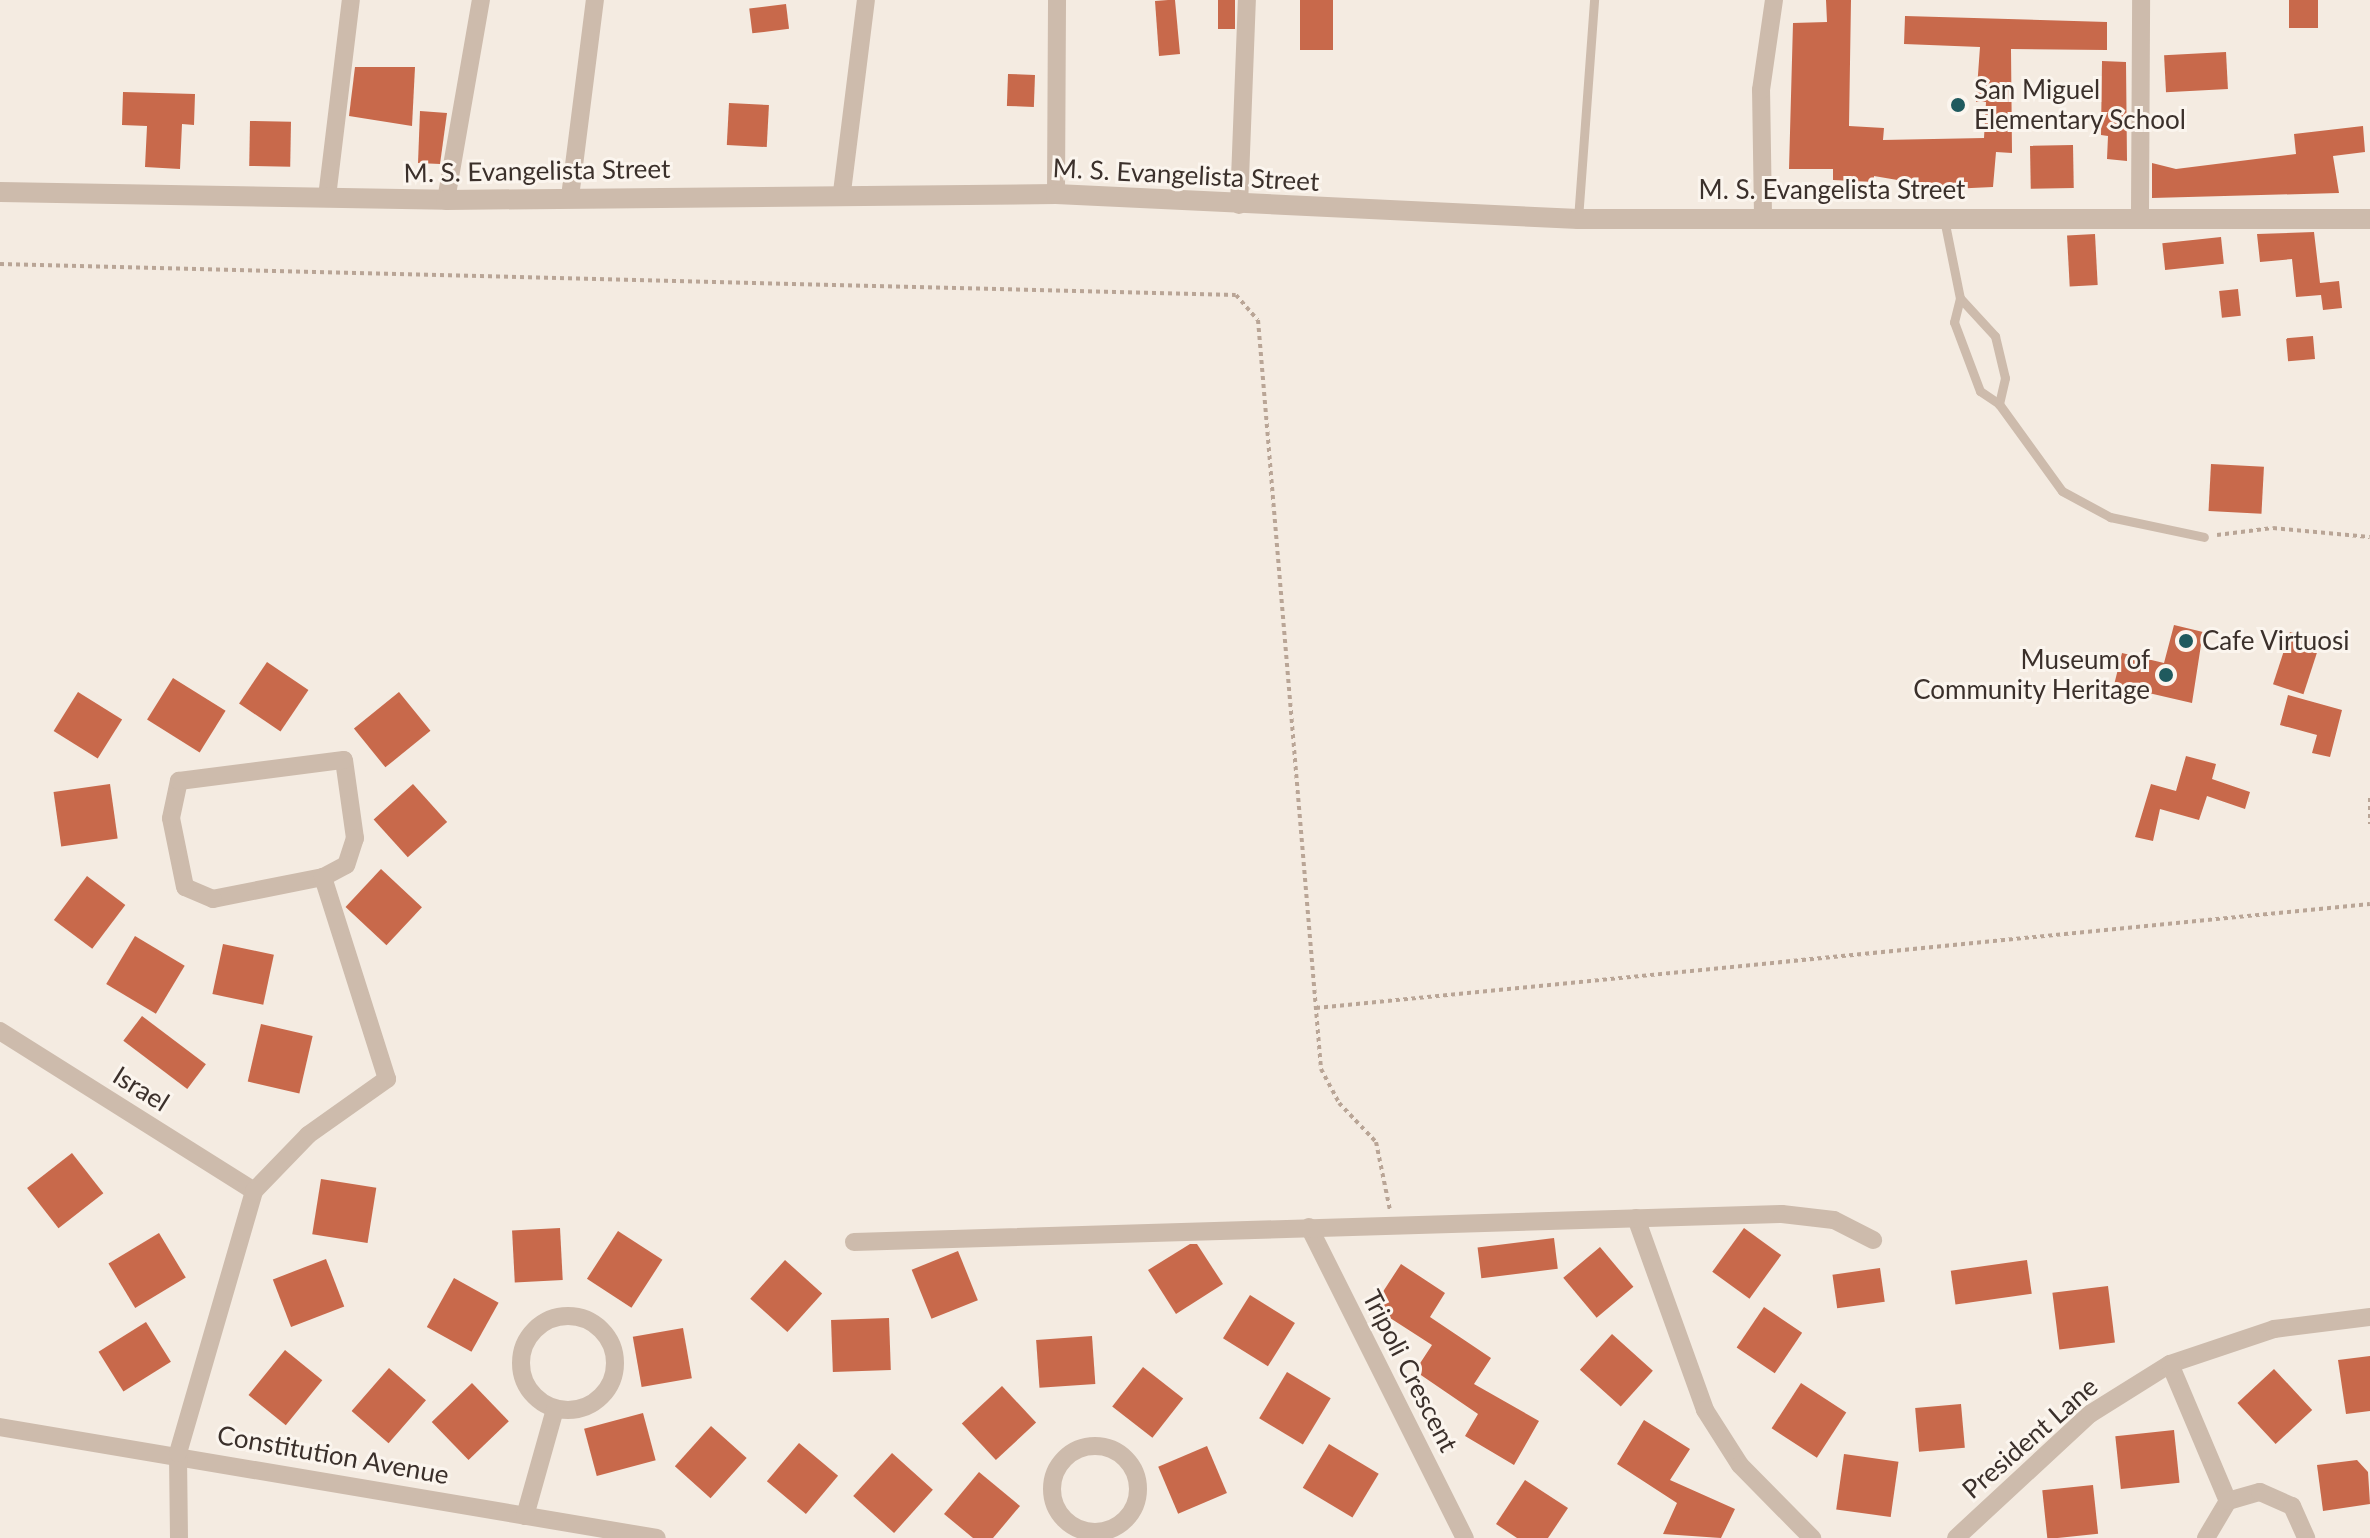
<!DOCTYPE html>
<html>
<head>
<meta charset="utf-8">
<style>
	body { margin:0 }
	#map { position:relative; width:2370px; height:1538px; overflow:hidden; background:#f4ebe1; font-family:Lato,sans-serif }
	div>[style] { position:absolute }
	.building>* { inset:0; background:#c8694b; transform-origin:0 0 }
	.path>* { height:4px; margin-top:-2px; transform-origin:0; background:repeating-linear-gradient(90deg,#b9a596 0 4px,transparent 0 8px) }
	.service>* { height:9px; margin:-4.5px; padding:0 4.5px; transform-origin:4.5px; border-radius:4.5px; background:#cdbbac }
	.minor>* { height:18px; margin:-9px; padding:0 9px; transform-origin:9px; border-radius:9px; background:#cdbbac }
	.minor>.ring { margin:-9px; padding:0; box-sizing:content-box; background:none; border:18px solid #cdbbac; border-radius:50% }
	.tertiary>* { height:20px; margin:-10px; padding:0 10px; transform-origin:10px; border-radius:10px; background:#cdbbac }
	.dots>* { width:22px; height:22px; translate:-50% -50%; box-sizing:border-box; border:4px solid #fbf5ee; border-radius:50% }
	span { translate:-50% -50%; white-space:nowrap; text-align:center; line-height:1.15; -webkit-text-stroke:6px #fbf5ee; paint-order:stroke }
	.poi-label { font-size:26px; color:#3b302b }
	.left { translate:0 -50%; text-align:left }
	.right { translate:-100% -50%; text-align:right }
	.street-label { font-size:26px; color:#3b302b }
</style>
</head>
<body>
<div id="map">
	<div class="building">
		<div style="clip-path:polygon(1168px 0,1175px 0,1180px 54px,1159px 56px,1155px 1px)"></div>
		<div style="left:1218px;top:0;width:17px;height:29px"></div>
		<div style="left:1300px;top:0;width:33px;height:50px"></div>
		<div style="clip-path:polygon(1826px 0,1851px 0,1849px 126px,1884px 128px,1883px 140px,1984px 138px,1986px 102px,1976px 102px,1980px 47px,1904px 44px,1905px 16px,2107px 22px,2107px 50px,2011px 49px,2012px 153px,1996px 152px,1993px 187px,1950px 189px,1874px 176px,1874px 182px,1833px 180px,1833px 169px,1789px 169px,1793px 23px,1827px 22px)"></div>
		<div style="left:2289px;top:0;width:29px;height:28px"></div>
		<div style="left:786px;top:4px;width:25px;height:37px;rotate:83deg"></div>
		<div style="left:2226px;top:52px;width:37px;height:62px;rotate:87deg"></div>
		<div style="clip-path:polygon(2102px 61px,2126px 62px,2127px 161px,2107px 159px,2108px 136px,2101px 135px)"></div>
		<div style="clip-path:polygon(355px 67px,415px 67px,412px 126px,349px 116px)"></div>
		<div style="left:1008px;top:74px;width:27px;height:32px;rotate:2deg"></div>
		<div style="clip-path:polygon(123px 92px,195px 94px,194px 125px,182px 124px,180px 169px,145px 167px,147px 126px,122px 125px)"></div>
		<div style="left:729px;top:103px;width:40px;height:42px;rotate:3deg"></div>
		<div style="clip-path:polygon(420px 111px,447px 113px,440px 164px,418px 163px)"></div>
		<div style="left:250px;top:121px;width:41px;height:45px;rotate:1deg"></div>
		<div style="clip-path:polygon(2363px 126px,2365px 152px,2333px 156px,2339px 193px,2152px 198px,2152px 163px,2176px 169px,2296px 154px,2294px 134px)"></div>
		<div style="left:2073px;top:145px;width:43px;height:43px;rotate:89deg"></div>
		<div style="clip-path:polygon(2314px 232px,2320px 283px,2339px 281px,2342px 308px,2323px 310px,2321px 295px,2296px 297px,2292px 259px,2260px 262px,2257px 234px)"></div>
		<div style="left:2095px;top:234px;width:51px;height:28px;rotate:87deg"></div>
		<div style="left:2221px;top:237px;width:27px;height:59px;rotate:84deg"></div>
		<div style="left:2238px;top:289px;width:27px;height:19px;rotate:84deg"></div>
		<div style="left:2313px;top:336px;width:23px;height:27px;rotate:85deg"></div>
		<div style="left:2211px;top:464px;width:53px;height:47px;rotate:3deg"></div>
		<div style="clip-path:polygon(2174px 625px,2203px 632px,2192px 703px,2114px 685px,2122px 653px,2164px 663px)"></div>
		<div style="left:2290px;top:632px;width:32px;height:55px;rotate:18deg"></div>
		<div style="left:267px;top:662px;width:50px;height:50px;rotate:34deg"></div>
		<div style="left:173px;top:678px;width:62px;height:49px;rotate:32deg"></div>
		<div style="left:78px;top:692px;width:52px;height:46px;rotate:32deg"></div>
		<div style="left:399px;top:692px;width:50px;height:58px;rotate:51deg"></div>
		<div style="clip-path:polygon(2288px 695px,2342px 710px,2330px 757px,2312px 753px,2317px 735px,2280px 725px)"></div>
		<div style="clip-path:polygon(2186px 756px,2216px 764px,2212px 779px,2250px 792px,2245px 809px,2207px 796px,2199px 820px,2160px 809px,2153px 841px,2135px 837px,2151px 784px,2176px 791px)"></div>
		<div style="left:110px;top:784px;width:55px;height:57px;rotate:82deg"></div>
		<div style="left:413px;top:784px;width:51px;height:53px;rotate:48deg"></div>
		<div style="left:381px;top:869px;width:56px;height:52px;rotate:43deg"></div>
		<div style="left:87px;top:876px;width:48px;height:55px;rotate:37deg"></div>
		<div style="left:135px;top:936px;width:58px;height:56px;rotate:31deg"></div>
		<div style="left:223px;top:944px;width:52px;height:51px;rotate:12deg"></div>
		<div style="left:142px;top:1016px;width:80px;height:31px;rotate:37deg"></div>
		<div style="left:261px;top:1024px;width:53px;height:59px;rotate:13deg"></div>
		<div style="left:72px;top:1153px;width:51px;height:57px;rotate:52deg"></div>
		<div style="left:321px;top:1179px;width:56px;height:56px;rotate:9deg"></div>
		<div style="left:560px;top:1228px;width:52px;height:48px;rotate:87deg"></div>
		<div style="left:1744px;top:1228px;width:46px;height:54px;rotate:36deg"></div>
		<div style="left:618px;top:1231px;width:53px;height:57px;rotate:33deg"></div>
		<div style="left:159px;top:1233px;width:52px;height:59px;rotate:59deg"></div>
		<div style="left:1554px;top:1238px;width:31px;height:77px;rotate:83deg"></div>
		<div style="clip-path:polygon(1190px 1244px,1197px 1244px,1223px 1284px,1176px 1314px,1148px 1270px)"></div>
		<div style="left:1600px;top:1247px;width:52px;height:48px;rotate:50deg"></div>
		<div style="left:958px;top:1251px;width:53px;height:50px;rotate:68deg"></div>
		<div style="left:326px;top:1259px;width:51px;height:57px;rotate:69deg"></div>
		<div style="left:785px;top:1260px;width:50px;height:52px;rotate:42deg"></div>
		<div style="left:2027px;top:1260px;width:34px;height:77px;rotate:82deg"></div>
		<div style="clip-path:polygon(1401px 1264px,1445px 1293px,1430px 1317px,1491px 1358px,1474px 1384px,1539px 1421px,1514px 1465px,1465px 1436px,1478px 1414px,1415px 1371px,1432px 1345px,1373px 1307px)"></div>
		<div style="left:1880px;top:1268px;width:34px;height:48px;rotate:82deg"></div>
		<div style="left:454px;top:1278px;width:51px;height:56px;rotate:29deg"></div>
		<div style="left:2108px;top:1286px;width:57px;height:56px;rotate:83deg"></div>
		<div style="left:1250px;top:1295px;width:53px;height:51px;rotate:32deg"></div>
		<div style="left:1764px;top:1307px;width:46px;height:49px;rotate:34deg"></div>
		<div style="left:889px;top:1318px;width:52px;height:58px;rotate:88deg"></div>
		<div style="left:146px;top:1322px;width:47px;height:56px;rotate:58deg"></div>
		<div style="left:683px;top:1328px;width:51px;height:51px;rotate:80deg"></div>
		<div style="left:1612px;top:1334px;width:55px;height:48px;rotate:42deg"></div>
		<div style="left:1092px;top:1336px;width:48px;height:56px;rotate:86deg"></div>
		<div style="left:285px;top:1350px;width:48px;height:58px;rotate:39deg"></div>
		<div style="clip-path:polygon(2370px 1356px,2370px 1411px,2346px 1414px,2338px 1360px)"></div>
		<div style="left:1143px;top:1367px;width:51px;height:50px;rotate:38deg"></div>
		<div style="left:389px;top:1368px;width:49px;height:57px;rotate:41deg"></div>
		<div style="left:2274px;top:1369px;width:56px;height:50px;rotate:47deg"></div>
		<div style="left:1287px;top:1372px;width:51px;height:54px;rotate:31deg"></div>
		<div style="left:472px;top:1383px;width:53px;height:56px;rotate:46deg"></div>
		<div style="left:1801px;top:1383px;width:54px;height:54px;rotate:33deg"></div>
		<div style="left:1002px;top:1386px;width:50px;height:55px;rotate:47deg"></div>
		<div style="left:1961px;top:1404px;width:44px;height:46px;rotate:85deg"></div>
		<div style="left:643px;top:1413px;width:49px;height:61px;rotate:75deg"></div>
		<div style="clip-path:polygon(1644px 1420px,1690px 1449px,1670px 1480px,1735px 1509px,1721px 1538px,1663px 1534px,1677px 1503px,1617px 1464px)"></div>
		<div style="left:711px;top:1426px;width:48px;height:54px;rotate:42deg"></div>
		<div style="left:2174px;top:1430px;width:53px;height:59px;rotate:84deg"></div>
		<div style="left:799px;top:1443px;width:51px;height:50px;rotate:40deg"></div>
		<div style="left:1329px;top:1444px;width:58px;height:51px;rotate:31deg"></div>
		<div style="left:1207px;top:1446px;width:51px;height:53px;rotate:67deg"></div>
		<div style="left:892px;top:1453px;width:55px;height:58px;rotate:42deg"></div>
		<div style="left:1844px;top:1454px;width:55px;height:56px;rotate:8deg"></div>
		<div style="clip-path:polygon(2357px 1460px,2368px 1472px,2370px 1504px,2323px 1511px,2317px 1465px)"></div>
		<div style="clip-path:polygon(979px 1472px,1020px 1506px,993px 1538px,973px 1538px,944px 1514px)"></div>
		<div style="clip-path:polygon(1525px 1480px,1568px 1508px,1548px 1538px,1517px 1538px,1496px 1524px)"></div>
		<div style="left:2093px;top:1485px;width:49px;height:51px;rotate:84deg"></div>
	</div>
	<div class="path">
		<div style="left:0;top:264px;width:1236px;rotate:1.44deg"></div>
		<div style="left:1236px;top:295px;width:33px;rotate:49deg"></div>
		<div style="left:1258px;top:320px;width:752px;rotate:85.19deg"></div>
		<div style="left:1321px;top:1069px;width:38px;rotate:62deg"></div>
		<div style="left:1339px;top:1103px;width:54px;rotate:46.5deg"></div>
		<div style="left:1376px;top:1142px;width:69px;rotate:78.4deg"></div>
		<div style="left:2217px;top:535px;width:56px;rotate:-7.1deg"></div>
		<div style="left:2273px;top:528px;width:97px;rotate:5.3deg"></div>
		<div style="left:2370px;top:798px;width:26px;rotate:90deg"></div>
		<div style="left:1316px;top:1008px;width:1059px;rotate:-5.64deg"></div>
	</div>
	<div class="service">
		<div style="left:1578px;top:219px;width:220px;rotate:-85.8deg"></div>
		<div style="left:1944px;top:219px;width:81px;rotate:78.6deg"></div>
		<div style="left:1960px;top:298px;width:25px;rotate:104deg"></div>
		<div style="left:1954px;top:322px;width:74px;rotate:69.4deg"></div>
		<div style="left:1980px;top:391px;width:23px;rotate:34deg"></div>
		<div style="left:1999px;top:404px;width:107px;rotate:54.1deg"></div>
		<div style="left:2062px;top:491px;width:55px;rotate:28.4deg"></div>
		<div style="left:2110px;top:517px;width:96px;rotate:12deg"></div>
		<div style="left:1960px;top:298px;width:52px;rotate:47.4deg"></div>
		<div style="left:1995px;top:336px;width:43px;rotate:76.6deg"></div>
		<div style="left:2005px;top:378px;width:27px;rotate:103deg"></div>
	</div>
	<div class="minor">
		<div style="left:842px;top:192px;width:193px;rotate:-82.9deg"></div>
		<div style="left:1056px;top:194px;width:194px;rotate:-89.7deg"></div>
		<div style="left:327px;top:197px;width:198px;rotate:-83.1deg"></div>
		<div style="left:570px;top:197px;width:199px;rotate:-82.8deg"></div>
		<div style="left:446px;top:200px;width:203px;rotate:-80.1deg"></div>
		<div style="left:1239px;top:205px;width:205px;rotate:-87.8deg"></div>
		<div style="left:2140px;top:213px;width:213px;rotate:-89.7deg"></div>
		<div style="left:1763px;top:215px;width:125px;rotate:-90.9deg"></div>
		<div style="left:1761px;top:90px;width:91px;rotate:-81.8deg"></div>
		<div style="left:344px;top:760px;width:79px;rotate:82deg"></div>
		<div style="left:355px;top:838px;width:28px;rotate:108deg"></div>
		<div style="left:346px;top:865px;width:26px;rotate:152deg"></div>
		<div style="left:323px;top:877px;width:112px;rotate:168.7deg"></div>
		<div style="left:213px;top:899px;width:30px;rotate:-157deg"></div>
		<div style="left:185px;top:887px;width:70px;rotate:-101.5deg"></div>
		<div style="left:171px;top:818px;width:38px;rotate:-78deg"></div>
		<div style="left:179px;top:781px;width:166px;rotate:-7.3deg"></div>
		<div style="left:0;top:1031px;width:300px;rotate:32.2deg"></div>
		<div style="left:1636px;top:1218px;width:204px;rotate:70.2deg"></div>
		<div style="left:1705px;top:1410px;width:65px;rotate:57.5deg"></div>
		<div style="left:1740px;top:1465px;width:103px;rotate:45.4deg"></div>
		<div style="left:1309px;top:1227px;width:348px;rotate:63.4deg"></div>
		<div style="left:854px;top:1242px;width:928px;rotate:-1.73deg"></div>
		<div style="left:1782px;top:1214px;width:52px;rotate:6.6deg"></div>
		<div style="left:1834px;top:1220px;width:44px;rotate:27.1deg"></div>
		<div class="ring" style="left:521px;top:1316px;width:76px;height:76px"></div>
		<div style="left:2170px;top:1364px;width:149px;rotate:67.1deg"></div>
		<div style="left:0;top:1427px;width:666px;rotate:9.59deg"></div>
		<div class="ring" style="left:1052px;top:1446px;width:68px;height:68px"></div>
		<div style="left:525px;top:1516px;width:111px;rotate:-74.3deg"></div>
		<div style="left:179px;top:1538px;width:85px;rotate:-90.7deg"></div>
		<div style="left:178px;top:1453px;width:273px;rotate:-73.8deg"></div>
		<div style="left:254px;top:1191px;width:78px;rotate:-46deg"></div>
		<div style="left:308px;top:1135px;width:97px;rotate:-35.3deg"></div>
		<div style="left:387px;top:1079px;width:212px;rotate:-107.6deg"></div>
		<div style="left:1956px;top:1538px;width:183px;rotate:-42.8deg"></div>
		<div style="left:2090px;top:1414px;width:94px;rotate:-32deg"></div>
		<div style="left:2170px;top:1364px;width:110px;rotate:-18.6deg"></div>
		<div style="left:2274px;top:1329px;width:97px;rotate:-7.1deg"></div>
		<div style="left:2206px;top:1538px;width:43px;rotate:-59.3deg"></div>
		<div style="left:2228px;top:1501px;width:33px;rotate:-16deg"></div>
		<div style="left:2260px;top:1492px;width:35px;rotate:24deg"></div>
		<div style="left:2292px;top:1506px;width:35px;rotate:66deg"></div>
	</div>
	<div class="tertiary">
		<div style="left:0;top:192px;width:446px;rotate:1deg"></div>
		<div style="left:446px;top:200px;width:610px;rotate:-0.56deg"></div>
		<div style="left:1056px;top:194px;width:523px;rotate:2.74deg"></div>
		<div style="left:1578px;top:219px;width:792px"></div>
	</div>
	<div class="dots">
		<div style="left:1958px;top:105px;background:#1f5a5e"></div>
		<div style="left:2186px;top:641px;background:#1f5a5e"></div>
		<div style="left:2166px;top:675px;background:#1f5a5e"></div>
	</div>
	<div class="poi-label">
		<span class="left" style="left:1974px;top:105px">San Miguel<br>Elementary School</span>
		<span class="left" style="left:2202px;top:641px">Cafe Virtuosi</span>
		<span class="right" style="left:2150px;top:675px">Museum of<br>Community Heritage</span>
	</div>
	<div class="street-label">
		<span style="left:537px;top:171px;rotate:-1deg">M. S. Evangelista Street</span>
		<span style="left:1186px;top:175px;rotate:3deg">M. S. Evangelista Street</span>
		<span style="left:1832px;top:190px">M. S. Evangelista Street</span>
		<span style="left:141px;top:1089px;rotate:32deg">Israel</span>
		<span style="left:1410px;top:1371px;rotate:63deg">Tripoli Crescent</span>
		<span style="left:2030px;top:1438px;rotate:-41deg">President Lane</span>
		<span style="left:333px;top:1455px;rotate:10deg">Constitution Avenue</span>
	</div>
</div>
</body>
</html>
